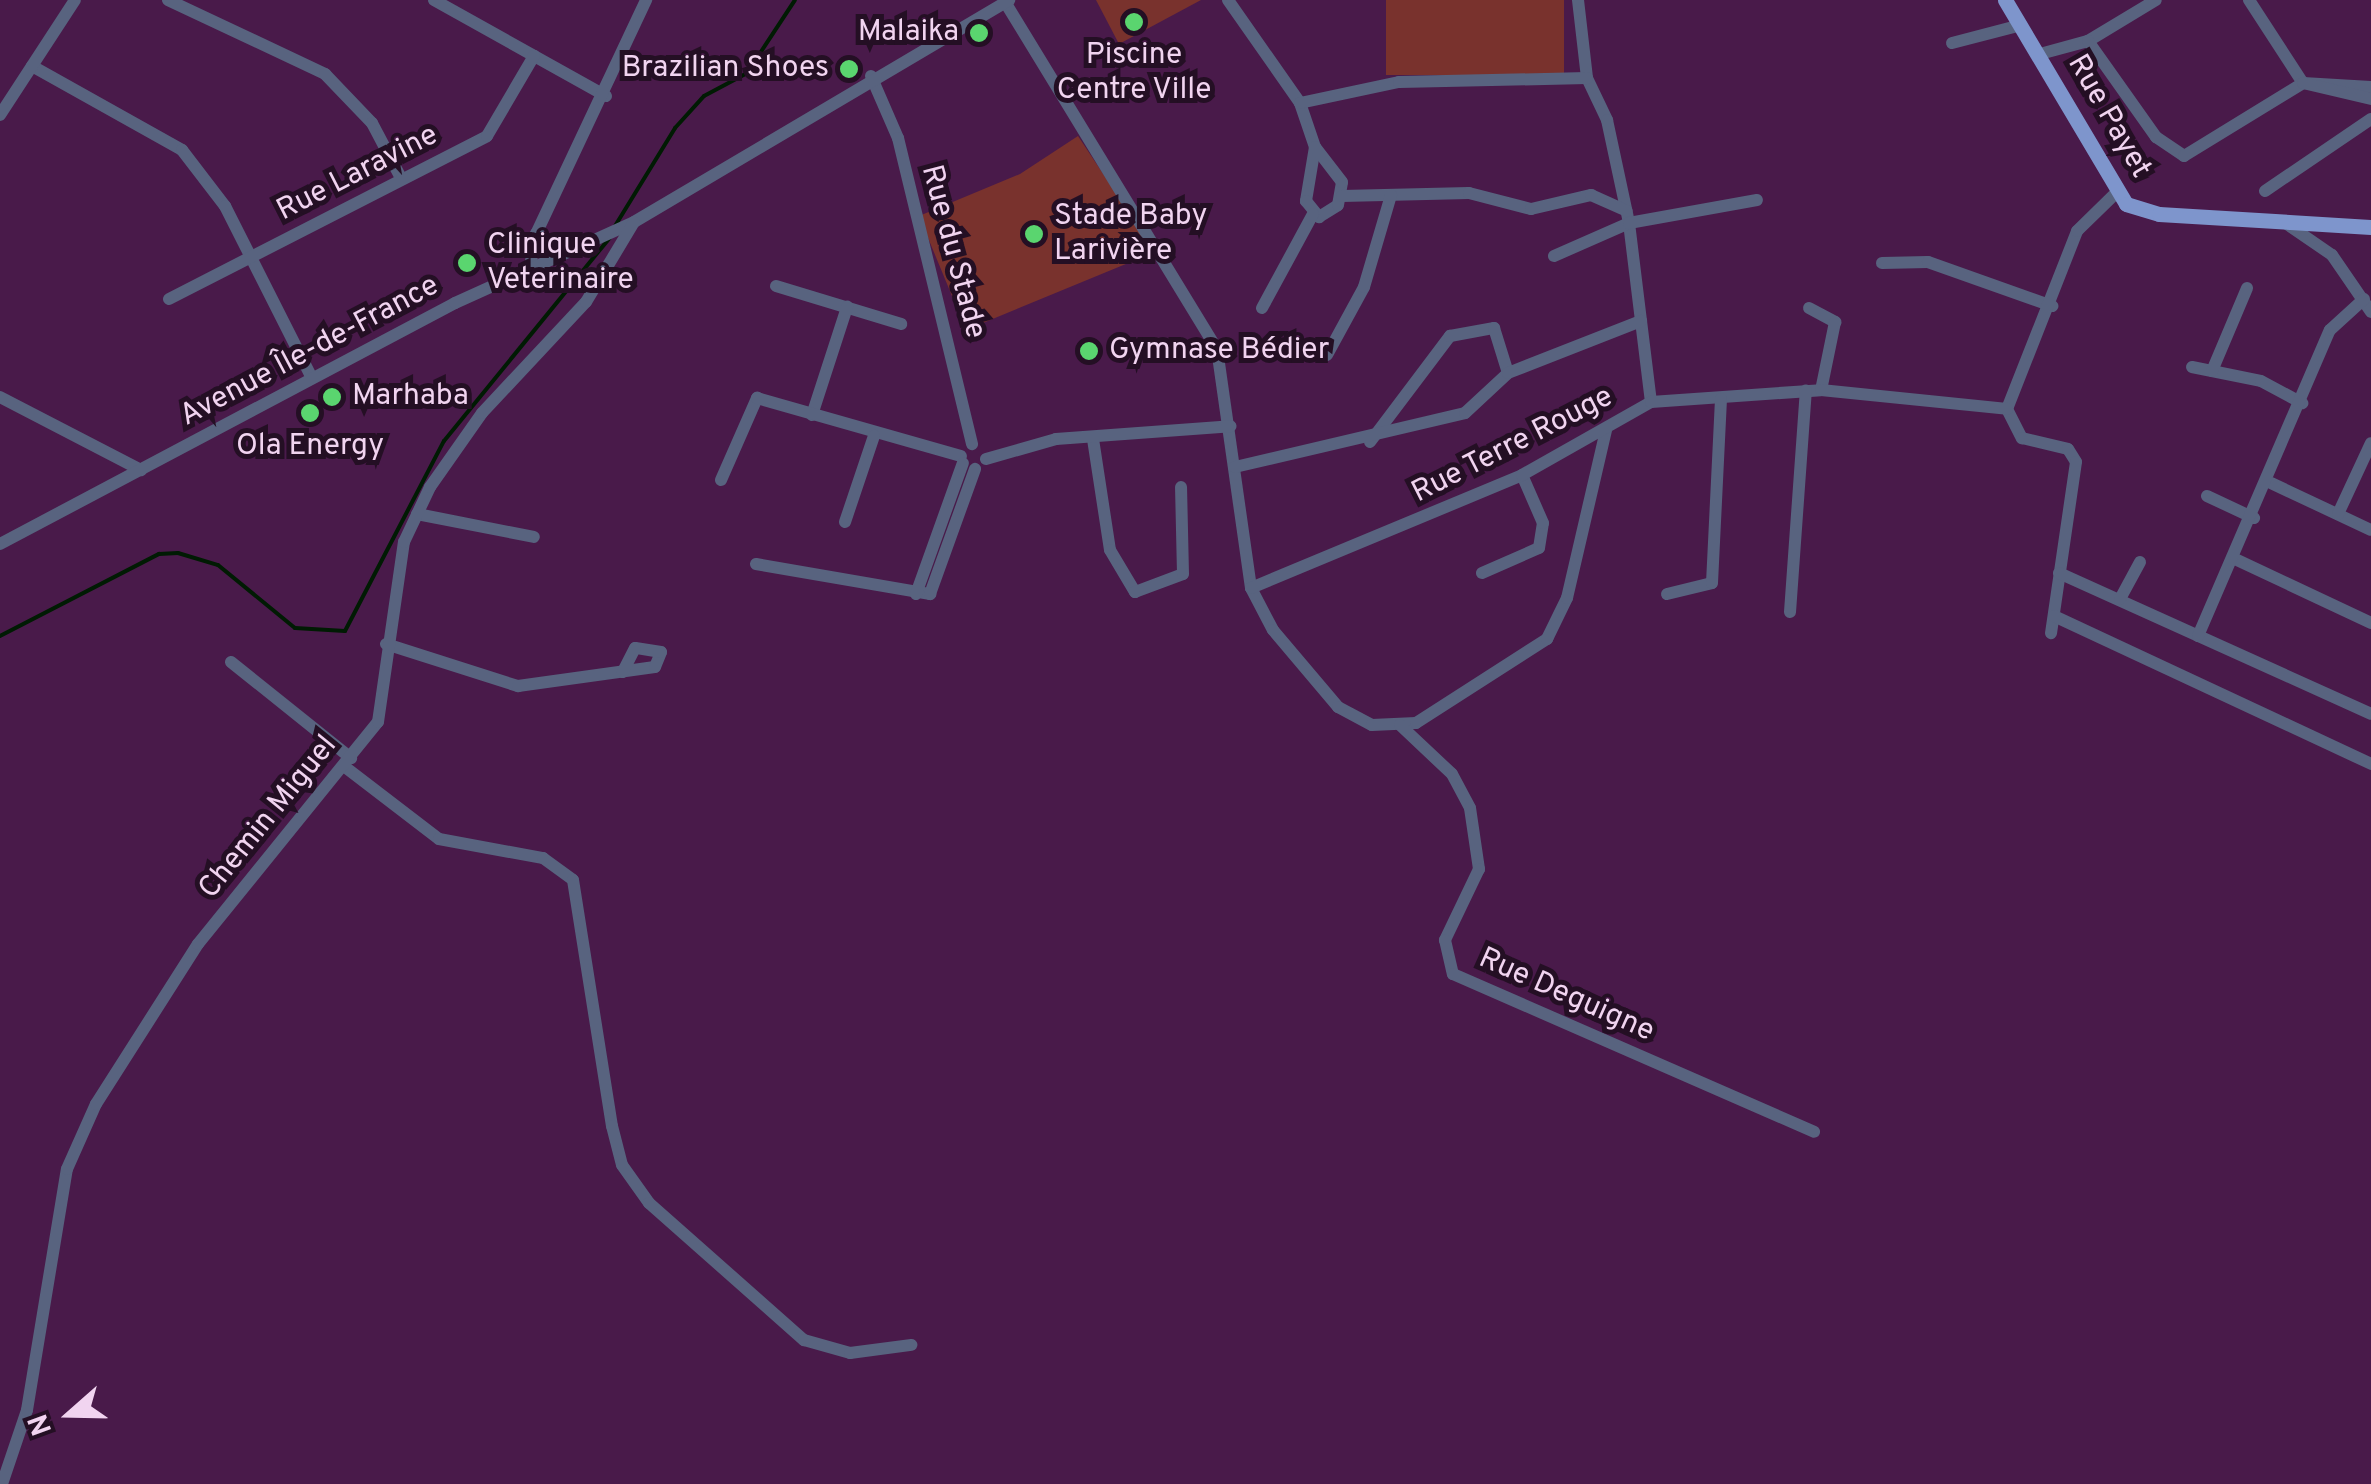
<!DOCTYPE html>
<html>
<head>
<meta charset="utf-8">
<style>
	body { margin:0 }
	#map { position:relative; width:2371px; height:1484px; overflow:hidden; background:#491a4a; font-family:Overpass,sans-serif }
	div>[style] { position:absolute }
	.green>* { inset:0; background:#79322d; transform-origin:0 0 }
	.stream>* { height:4px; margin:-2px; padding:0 2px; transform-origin:2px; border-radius:2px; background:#001b03 }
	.minor>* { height:12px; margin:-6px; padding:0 6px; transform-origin:6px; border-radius:6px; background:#58637f }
	.major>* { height:15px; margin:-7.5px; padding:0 7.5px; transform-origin:7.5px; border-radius:7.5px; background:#7e95cc }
	.dots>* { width:28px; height:28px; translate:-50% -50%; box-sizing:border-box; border:5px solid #240f24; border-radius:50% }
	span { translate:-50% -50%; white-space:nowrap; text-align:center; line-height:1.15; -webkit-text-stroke:10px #240f24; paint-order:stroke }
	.poi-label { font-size:30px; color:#f1d4f0 }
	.right { translate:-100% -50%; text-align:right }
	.left { translate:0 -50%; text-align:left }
	.street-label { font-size:30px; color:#f1d4f0 }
	.north { position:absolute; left:20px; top:1364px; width:100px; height:100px; -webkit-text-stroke:8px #240f24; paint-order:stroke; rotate:250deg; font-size:28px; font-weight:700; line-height:40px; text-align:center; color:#f1d4f0 }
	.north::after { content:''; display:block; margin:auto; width:35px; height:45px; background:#f1d4f0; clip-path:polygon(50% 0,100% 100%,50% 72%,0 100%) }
</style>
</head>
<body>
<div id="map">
	<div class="green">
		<div style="clip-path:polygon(1096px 0,1201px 0,1119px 44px)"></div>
		<div style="left:1386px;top:0;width:178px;height:75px"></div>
		<div style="clip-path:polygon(1078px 136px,1155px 252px,966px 330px,919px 216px,1020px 174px)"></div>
	</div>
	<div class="stream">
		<div style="left:615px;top:226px;width:115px;rotate:-58.5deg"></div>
		<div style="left:675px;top:128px;width:43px;rotate:-47.8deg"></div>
		<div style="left:704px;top:96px;width:49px;rotate:-28.1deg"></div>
		<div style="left:747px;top:73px;width:87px;rotate:-56.7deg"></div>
		<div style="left:0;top:636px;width:179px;rotate:-27.3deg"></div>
		<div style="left:159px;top:554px;width:19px;rotate:-3deg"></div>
		<div style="left:178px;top:553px;width:42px;rotate:16.7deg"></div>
		<div style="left:218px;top:565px;width:99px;rotate:39.3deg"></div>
		<div style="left:295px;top:628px;width:50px;rotate:3.4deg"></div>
		<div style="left:345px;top:631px;width:214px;rotate:-62.5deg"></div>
		<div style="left:444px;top:441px;width:266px;rotate:-50.8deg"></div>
	</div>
	<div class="minor">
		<div style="left:168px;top:0;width:174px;rotate:25.2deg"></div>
		<div style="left:325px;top:74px;width:68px;rotate:46.2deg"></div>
		<div style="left:372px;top:123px;width:62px;rotate:62.2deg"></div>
		<div style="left:434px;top:0;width:197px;rotate:29.2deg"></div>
		<div style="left:1228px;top:0;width:126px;rotate:55deg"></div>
		<div style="left:1300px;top:103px;width:46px;rotate:71.2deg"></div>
		<div style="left:1315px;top:147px;width:55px;rotate:99.5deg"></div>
		<div style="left:1306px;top:201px;width:21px;rotate:51deg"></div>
		<div style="left:1319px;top:217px;width:22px;rotate:-32deg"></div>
		<div style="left:1338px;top:205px;width:23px;rotate:-80deg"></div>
		<div style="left:1342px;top:182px;width:44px;rotate:-127.6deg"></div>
		<div style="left:1578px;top:0;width:79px;rotate:83.4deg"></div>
		<div style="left:1587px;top:78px;width:47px;rotate:64.5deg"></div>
		<div style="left:1607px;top:120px;width:105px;rotate:77.9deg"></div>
		<div style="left:1629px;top:223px;width:180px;rotate:83deg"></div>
		<div style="left:2249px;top:0;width:99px;rotate:57deg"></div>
		<div style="left:1005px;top:2px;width:407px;rotate:58.6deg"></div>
		<div style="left:1217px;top:349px;width:241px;rotate:81.9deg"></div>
		<div style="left:1251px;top:588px;width:47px;rotate:62.4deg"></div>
		<div style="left:1273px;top:630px;width:101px;rotate:49.8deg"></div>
		<div style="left:1338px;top:707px;width:38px;rotate:28deg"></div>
		<div style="left:1372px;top:725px;width:44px;rotate:-2.6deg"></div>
		<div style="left:1416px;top:723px;width:156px;rotate:-32.7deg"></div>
		<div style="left:1547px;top:639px;width:46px;rotate:-64deg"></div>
		<div style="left:1567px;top:598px;width:172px;rotate:-76.9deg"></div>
		<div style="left:2088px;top:41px;width:79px;rotate:-31.1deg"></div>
		<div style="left:1952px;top:43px;width:71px;rotate:-14.6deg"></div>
		<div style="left:2040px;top:54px;width:50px;rotate:-15.2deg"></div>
		<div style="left:2088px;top:41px;width:118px;rotate:54.7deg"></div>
		<div style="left:2156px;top:137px;width:34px;rotate:34deg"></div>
		<div style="left:2184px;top:156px;width:140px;rotate:-31.5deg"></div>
		<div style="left:2303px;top:83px;width:68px;rotate:3.4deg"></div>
		<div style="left:32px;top:66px;width:172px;rotate:29.2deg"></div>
		<div style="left:182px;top:150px;width:71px;rotate:52.5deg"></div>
		<div style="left:225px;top:206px;width:193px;rotate:63.2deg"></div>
		<div style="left:871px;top:76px;width:68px;rotate:66.5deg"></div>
		<div style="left:898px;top:138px;width:315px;rotate:76.4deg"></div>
		<div style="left:2303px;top:83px;width:70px;rotate:13.2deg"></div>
		<div style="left:1300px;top:103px;width:101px;rotate:-12deg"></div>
		<div style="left:1399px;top:82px;width:188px;rotate:-1.2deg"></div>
		<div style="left:0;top:115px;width:137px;rotate:-56.9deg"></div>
		<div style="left:2265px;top:191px;width:128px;rotate:-34.2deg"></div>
		<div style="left:1342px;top:196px;width:127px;rotate:-1.4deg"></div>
		<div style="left:1469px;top:193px;width:64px;rotate:14.5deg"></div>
		<div style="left:1531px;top:209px;width:62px;rotate:-13.1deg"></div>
		<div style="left:1591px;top:195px;width:39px;rotate:24deg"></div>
		<div style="left:2284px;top:222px;width:58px;rotate:34.5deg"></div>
		<div style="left:2332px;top:255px;width:69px;rotate:55.6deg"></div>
		<div style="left:1554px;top:256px;width:82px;rotate:-23.7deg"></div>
		<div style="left:1629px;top:223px;width:130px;rotate:-10.2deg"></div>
		<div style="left:1882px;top:263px;width:46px;rotate:-1.2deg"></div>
		<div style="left:1928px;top:262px;width:132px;rotate:19.5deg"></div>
		<div style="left:530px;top:267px;width:34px;rotate:-80deg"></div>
		<div style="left:536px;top:234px;width:259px;rotate:-64.8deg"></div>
		<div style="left:776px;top:286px;width:131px;rotate:16.9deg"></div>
		<div style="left:169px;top:299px;width:357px;rotate:-27.1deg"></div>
		<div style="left:487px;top:136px;width:93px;rotate:-59.6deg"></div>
		<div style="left:1262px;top:308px;width:107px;rotate:-61.5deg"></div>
		<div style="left:1809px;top:308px;width:30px;rotate:28deg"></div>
		<div style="left:1835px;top:322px;width:69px;rotate:101.6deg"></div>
		<div style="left:1327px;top:355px;width:77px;rotate:-61.4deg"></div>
		<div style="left:1364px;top:287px;width:96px;rotate:-73.6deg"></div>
		<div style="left:2192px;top:367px;width:70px;rotate:11.5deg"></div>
		<div style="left:2261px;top:381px;width:47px;rotate:28.2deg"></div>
		<div style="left:2212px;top:371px;width:90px;rotate:-67.1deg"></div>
		<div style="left:0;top:397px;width:159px;rotate:27.4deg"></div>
		<div style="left:2007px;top:409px;width:33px;rotate:63deg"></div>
		<div style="left:2022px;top:438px;width:47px;rotate:13.4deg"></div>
		<div style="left:2068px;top:449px;width:15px;rotate:58deg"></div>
		<div style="left:2076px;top:462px;width:173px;rotate:98.3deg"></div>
		<div style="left:2007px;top:409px;width:191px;rotate:-68.5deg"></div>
		<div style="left:2077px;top:231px;width:56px;rotate:-44.3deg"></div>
		<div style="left:812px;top:415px;width:114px;rotate:-72deg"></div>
		<div style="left:1093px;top:439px;width:112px;rotate:81.3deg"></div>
		<div style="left:1110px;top:550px;width:49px;rotate:59.2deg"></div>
		<div style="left:1135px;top:592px;width:51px;rotate:-20.6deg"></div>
		<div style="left:1183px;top:574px;width:87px;rotate:-91.3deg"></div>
		<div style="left:1370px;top:442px;width:133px;rotate:-53deg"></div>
		<div style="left:1450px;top:336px;width:45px;rotate:-10.3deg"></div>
		<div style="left:1494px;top:328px;width:47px;rotate:72.7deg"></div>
		<div style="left:986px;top:459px;width:73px;rotate:-15.9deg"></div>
		<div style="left:1056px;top:439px;width:175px;rotate:-4.2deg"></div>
		<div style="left:1235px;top:467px;width:236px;rotate:-13.2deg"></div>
		<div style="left:1465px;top:413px;width:59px;rotate:-42.9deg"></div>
		<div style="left:1508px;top:373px;width:143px;rotate:-21.4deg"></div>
		<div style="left:721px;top:480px;width:90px;rotate:-66.3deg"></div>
		<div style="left:757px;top:398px;width:212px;rotate:15.9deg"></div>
		<div style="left:2271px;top:483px;width:110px;rotate:25.2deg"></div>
		<div style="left:2207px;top:496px;width:52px;rotate:25.1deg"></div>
		<div style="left:417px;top:514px;width:119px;rotate:11.1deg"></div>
		<div style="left:2338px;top:514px;width:78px;rotate:-65.1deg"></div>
		<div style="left:845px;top:522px;width:91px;rotate:-71.4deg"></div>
		<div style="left:0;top:544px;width:515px;rotate:-27.91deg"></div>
		<div style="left:455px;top:303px;width:196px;rotate:-24.3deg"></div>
		<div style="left:634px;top:222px;width:436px;rotate:-30.6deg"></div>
		<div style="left:2235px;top:559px;width:150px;rotate:25.2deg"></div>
		<div style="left:756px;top:564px;width:177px;rotate:9.8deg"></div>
		<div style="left:930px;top:594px;width:133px;rotate:-70.2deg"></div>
		<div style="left:1482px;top:573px;width:62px;rotate:-23.7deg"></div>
		<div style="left:1539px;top:548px;width:25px;rotate:-81deg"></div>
		<div style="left:1543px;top:523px;width:52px;rotate:-113.6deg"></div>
		<div style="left:2059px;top:573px;width:342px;rotate:24.3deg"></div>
		<div style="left:1251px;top:588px;width:294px;rotate:-22.6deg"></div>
		<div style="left:1522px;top:475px;width:148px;rotate:-29.5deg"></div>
		<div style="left:1651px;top:402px;width:170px;rotate:-4deg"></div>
		<div style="left:1821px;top:390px;width:187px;rotate:5.8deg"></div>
		<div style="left:916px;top:594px;width:139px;rotate:-70.3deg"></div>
		<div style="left:1667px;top:594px;width:46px;rotate:-13.7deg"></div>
		<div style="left:1712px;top:583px;width:184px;rotate:-87.2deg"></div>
		<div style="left:2120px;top:599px;width:42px;rotate:-61.6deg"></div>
		<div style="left:1790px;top:612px;width:222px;rotate:-85.9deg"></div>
		<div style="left:2054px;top:616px;width:350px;rotate:25deg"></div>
		<div style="left:2198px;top:636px;width:333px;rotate:-66.7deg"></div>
		<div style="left:2330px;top:330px;width:46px;rotate:-42.4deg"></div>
		<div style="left:386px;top:644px;width:139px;rotate:17.7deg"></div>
		<div style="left:518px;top:686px;width:138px;rotate:-7.9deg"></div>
		<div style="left:655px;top:667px;width:16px;rotate:-68deg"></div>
		<div style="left:661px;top:652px;width:26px;rotate:-171deg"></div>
		<div style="left:635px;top:648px;width:27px;rotate:117deg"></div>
		<div style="left:231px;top:662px;width:154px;rotate:38.7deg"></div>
		<div style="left:1400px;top:725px;width:71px;rotate:43.3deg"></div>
		<div style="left:1452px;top:774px;width:38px;rotate:62deg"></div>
		<div style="left:1470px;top:808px;width:62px;rotate:81.6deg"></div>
		<div style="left:1479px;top:869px;width:79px;rotate:115.6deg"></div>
		<div style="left:1445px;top:940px;width:35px;rotate:77deg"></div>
		<div style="left:1453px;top:974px;width:394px;rotate:23.6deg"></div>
		<div style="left:345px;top:767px;width:118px;rotate:37.5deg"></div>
		<div style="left:439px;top:839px;width:106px;rotate:10.4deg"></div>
		<div style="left:543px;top:858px;width:37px;rotate:36deg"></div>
		<div style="left:573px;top:880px;width:249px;rotate:81deg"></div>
		<div style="left:612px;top:1126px;width:40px;rotate:75.6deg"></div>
		<div style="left:622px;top:1165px;width:47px;rotate:54.6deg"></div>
		<div style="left:649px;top:1203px;width:207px;rotate:41.5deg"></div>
		<div style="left:804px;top:1340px;width:48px;rotate:15.8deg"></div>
		<div style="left:850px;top:1353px;width:62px;rotate:-7.5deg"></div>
		<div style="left:2px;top:1484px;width:78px;rotate:-71.3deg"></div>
		<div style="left:27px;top:1410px;width:244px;rotate:-80.6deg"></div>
		<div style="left:67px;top:1169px;width:71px;rotate:-66deg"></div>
		<div style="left:96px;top:1104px;width:190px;rotate:-57.5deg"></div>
		<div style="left:198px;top:944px;width:286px;rotate:-51deg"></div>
		<div style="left:378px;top:722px;width:182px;rotate:-81.8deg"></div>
		<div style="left:404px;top:542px;width:61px;rotate:-64.7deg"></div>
		<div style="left:430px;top:487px;width:90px;rotate:-54.9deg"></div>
		<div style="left:482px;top:413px;width:152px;rotate:-46.9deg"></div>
		<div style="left:586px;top:302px;width:93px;rotate:-59deg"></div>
	</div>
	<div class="major">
		<div style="left:2005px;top:0;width:237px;rotate:59.3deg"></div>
		<div style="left:2126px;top:204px;width:34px;rotate:17deg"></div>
		<div style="left:2159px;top:214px;width:212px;rotate:3.5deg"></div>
	</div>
	<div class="dots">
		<div style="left:1134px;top:22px;background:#5ad56f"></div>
		<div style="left:979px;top:33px;background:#5ad56f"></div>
		<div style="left:849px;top:69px;background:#5ad56f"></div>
		<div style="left:1034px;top:234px;background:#5ad56f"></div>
		<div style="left:467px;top:263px;background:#5ad56f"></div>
		<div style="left:1089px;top:351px;background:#5ad56f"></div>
		<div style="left:332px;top:397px;background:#5ad56f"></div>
		<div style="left:310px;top:413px;background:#5ad56f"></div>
	</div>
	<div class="poi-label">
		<span class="right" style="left:959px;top:33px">Malaika</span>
		<span style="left:1134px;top:73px">Piscine<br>Centre Ville</span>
		<span class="right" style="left:829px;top:69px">Brazilian Shoes</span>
		<span class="left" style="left:1054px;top:234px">Stade Baby<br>Larivière</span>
		<span class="left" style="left:487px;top:263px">Clinique<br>Veterinaire</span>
		<span class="left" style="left:1109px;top:351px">Gymnase Bédier</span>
		<span class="left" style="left:352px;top:397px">Marhaba</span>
		<span style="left:310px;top:447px">Ola Energy</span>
	</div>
	<div class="street-label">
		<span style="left:2108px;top:117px;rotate:60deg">Rue Payet</span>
		<span style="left:358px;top:174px;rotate:-27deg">Rue Laravine</span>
		<span style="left:952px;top:252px;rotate:75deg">Rue du Stade</span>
		<span style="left:310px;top:352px;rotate:-28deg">Avenue Île-de-France</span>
		<span style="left:1513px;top:446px;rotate:-27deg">Rue Terre Rouge</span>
		<span style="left:269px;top:818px;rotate:-51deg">Chemin Miguel</span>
		<span style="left:1566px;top:996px;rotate:24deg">Rue Deguigne</span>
	</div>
	<div class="north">N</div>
</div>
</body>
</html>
